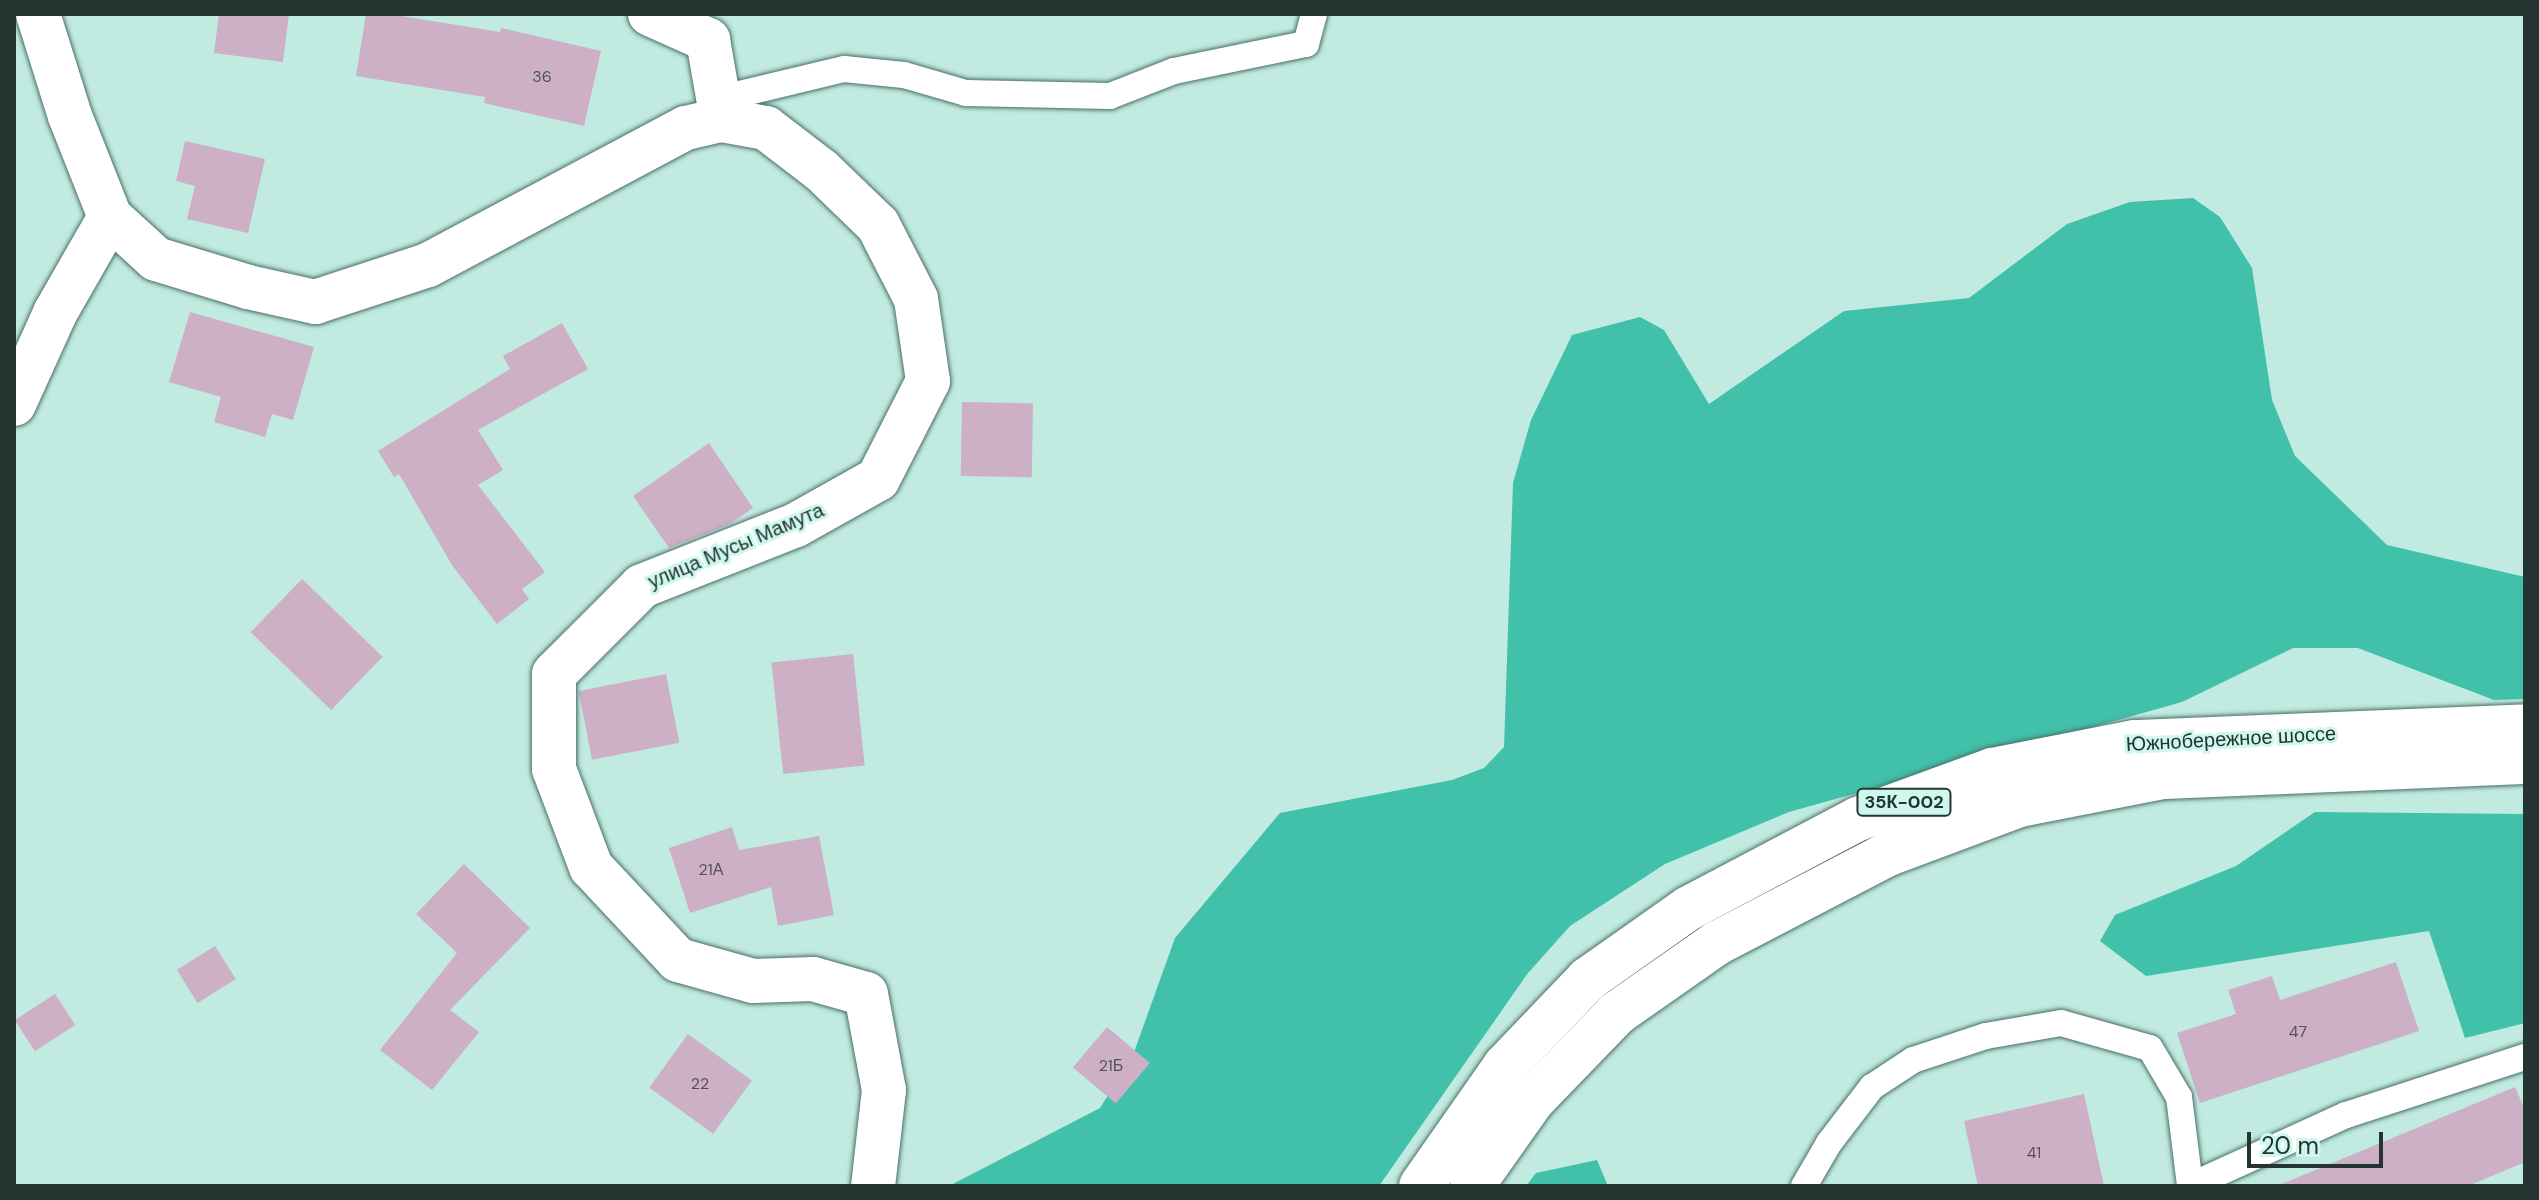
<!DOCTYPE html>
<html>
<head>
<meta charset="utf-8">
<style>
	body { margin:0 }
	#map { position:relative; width:2539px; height:1200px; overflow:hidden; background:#c1eae0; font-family:"DM Sans",sans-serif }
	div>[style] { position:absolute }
	.forest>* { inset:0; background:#41c0aa }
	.building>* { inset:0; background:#cdb0c5; transform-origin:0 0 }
	.roads { filter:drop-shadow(0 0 2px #4a6f67) drop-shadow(0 0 2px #4a6f67) }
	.service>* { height:26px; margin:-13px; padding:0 13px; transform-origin:13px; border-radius:13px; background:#fff }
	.minor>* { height:44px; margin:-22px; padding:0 22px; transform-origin:22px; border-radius:22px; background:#fff }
	.trunk>* { height:44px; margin:-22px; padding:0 22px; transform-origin:22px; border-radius:22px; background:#fff }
	span { translate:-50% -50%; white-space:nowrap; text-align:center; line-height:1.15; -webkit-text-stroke:6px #cef7ed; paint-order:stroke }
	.number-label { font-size:16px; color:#4e5355 }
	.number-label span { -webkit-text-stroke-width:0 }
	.shield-label span { padding:2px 6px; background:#cef7ed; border:2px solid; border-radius:6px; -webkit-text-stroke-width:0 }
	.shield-label { font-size:18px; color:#243430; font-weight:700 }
	.street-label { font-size:20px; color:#243430 }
	.frame { position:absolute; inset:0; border:16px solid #243430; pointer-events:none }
	.scale { position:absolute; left:2247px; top:1132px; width:136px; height:36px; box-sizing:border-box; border:4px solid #243430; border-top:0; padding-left:10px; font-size:24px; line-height:28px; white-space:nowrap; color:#243430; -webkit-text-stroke:6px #cef7ed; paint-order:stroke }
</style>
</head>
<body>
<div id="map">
	<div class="forest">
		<div style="clip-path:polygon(2193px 198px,2220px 217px,2252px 268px,2272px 400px,2295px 456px,2387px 545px,2525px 577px,2525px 699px,2494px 700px,2358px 648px,2293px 648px,2182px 702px,1789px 812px,1665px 864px,1570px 926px,1528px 973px,1379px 1186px,949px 1186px,1100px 1108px,1133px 1055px,1175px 938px,1280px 813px,1452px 780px,1484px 768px,1504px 747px,1513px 483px,1531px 420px,1572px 335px,1640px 317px,1664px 330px,1709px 404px,1844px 311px,1969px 298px,2067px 224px,2130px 202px)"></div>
		<div style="clip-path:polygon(2315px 812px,2525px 814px,2525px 1023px,2465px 1038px,2429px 931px,2146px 976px,2100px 941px,2115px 915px,2236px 866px)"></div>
		<div style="clip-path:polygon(1597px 1160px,1608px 1186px,1526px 1186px,1536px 1173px)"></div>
	</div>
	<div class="building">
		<div style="clip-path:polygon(219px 14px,289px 14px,283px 62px,214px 53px)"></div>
		<div style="clip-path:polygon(366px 14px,389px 14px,500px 32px,501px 28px,601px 51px,584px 126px,484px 103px,485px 97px,356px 76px)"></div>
		<div style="clip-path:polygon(185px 141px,265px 159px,248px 233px,187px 219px,195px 186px,176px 181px)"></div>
		<div style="clip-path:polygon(190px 312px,314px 347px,293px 420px,272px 414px,265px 437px,214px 422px,221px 397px,169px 382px)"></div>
		<div style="clip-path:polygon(562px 323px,588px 369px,478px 430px,503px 470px,478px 485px,545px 572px,522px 589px,529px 599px,497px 624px,452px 565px,399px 474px,394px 477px,378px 451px,510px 369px,503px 356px)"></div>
		<div style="left:962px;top:402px;width:71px;height:74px;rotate:1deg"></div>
		<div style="clip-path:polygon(709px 443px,753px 508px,730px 524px,669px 548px,633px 496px)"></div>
		<div style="left:302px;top:579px;width:112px;height:74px;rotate:44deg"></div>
		<div style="left:853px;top:654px;width:112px;height:82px;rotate:84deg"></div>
		<div style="left:666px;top:674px;width:70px;height:89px;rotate:79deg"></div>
		<div style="clip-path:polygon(732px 827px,739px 850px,819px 836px,834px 915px,778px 926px,771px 887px,690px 913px,669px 848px)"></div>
		<div style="clip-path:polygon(464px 864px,530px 928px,450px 1010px,479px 1032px,432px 1090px,380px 1050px,457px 953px,416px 914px)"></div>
		<div style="left:215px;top:946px;width:39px;height:45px;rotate:58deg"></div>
		<div style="clip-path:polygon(2396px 962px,2419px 1031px,2200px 1103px,2177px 1033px,2236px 1014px,2228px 990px,2272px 976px,2280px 1000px)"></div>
		<div style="left:55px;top:994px;width:37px;height:48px;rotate:57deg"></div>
		<div style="left:1107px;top:1027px;width:56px;height:53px;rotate:40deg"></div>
		<div style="left:688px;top:1034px;width:79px;height:66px;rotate:36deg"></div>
		<div style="clip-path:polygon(2515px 1087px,2525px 1110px,2525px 1162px,2468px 1186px,2277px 1186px)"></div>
		<div style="clip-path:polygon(2084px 1094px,2104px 1186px,1978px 1186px,1964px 1121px)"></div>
	</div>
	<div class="roads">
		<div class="service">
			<div style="left:719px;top:99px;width:129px;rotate:-13.5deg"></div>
			<div style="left:844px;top:69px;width:60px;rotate:5.7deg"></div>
			<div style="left:904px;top:75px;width:65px;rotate:16.2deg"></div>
			<div style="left:966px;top:93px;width:144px;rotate:1.2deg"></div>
			<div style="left:1110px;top:96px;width:69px;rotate:-21.3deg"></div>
			<div style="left:1174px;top:71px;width:135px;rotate:-11.6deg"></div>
			<div style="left:1306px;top:44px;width:31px;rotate:-75deg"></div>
			<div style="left:1804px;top:1186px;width:50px;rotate:-59.8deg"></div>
			<div style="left:1829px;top:1143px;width:71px;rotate:-52.5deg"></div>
			<div style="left:1872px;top:1087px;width:49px;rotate:-33.4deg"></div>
			<div style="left:1913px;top:1060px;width:77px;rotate:-18.2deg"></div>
			<div style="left:1986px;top:1036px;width:76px;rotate:-9.8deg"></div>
			<div style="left:2061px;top:1023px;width:92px;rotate:15.7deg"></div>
			<div style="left:2150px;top:1048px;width:57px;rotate:59.4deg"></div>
			<div style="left:2179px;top:1097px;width:89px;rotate:82.9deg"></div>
			<div style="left:2190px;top:1186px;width:171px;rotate:-24.5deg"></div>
			<div style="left:2346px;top:1115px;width:188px;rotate:-18deg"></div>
		</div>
		<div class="minor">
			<div style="left:38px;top:14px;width:107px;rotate:72.6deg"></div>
			<div style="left:70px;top:116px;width:109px;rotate:68.4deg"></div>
			<div style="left:110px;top:217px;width:62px;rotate:42.4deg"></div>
			<div style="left:156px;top:259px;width:96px;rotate:16.9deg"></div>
			<div style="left:248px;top:287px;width:69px;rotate:12.6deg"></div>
			<div style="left:315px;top:302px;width:119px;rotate:-18.1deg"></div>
			<div style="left:428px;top:265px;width:292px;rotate:-28deg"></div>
			<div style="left:686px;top:128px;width:37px;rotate:-13deg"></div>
			<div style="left:722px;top:120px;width:45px;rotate:10.3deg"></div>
			<div style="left:766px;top:128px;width:69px;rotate:37.4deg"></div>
			<div style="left:821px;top:170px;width:79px;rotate:44deg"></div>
			<div style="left:878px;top:225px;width:83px;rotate:62.8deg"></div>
			<div style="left:916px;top:299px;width:83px;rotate:81.7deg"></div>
			<div style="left:928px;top:381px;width:110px;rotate:117deg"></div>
			<div style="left:878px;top:479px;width:94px;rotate:150.7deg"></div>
			<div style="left:796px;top:525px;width:166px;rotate:158.4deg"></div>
			<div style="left:642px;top:586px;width:124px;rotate:135deg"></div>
			<div style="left:554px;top:674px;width:95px;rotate:90deg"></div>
			<div style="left:554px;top:769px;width:105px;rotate:69.3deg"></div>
			<div style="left:591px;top:867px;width:127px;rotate:46.9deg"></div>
			<div style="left:678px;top:960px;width:78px;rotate:15.6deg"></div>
			<div style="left:753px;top:981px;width:60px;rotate:-1.9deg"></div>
			<div style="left:813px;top:979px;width:55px;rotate:15.8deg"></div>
			<div style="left:866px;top:994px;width:98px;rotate:79.4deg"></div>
			<div style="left:884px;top:1090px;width:97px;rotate:96.5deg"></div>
			<div style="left:650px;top:14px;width:64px;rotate:24.1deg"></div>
			<div style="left:708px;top:40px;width:81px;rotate:80.1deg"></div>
			<div style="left:14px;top:404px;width:100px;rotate:-65.7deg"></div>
			<div style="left:55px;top:313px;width:111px;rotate:-60.2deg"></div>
		</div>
		<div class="trunk">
			<div style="left:1421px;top:1186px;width:146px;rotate:-55deg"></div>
			<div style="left:1505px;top:1066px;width:120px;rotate:-46.3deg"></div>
			<div style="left:1588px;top:979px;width:123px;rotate:-35.1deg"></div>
			<div style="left:1689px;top:908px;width:191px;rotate:-27.8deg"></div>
			<div style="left:1858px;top:819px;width:143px;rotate:-20.1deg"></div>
			<div style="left:1992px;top:770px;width:146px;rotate:-11.1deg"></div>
			<div style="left:2135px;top:742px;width:390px;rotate:-2.3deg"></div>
			<div style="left:1472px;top:1186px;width:105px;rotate:-54.7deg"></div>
			<div style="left:1533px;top:1100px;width:121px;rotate:-46deg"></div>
			<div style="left:1617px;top:1013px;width:122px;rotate:-35deg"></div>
			<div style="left:1717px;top:943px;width:191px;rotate:-27.5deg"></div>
			<div style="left:1886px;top:855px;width:143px;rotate:-20.5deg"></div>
			<div style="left:2020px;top:805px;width:146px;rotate:-11.1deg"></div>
			<div style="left:2163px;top:777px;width:362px;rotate:-2.4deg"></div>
		</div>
	</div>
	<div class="number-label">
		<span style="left:542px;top:77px">36</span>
		<span style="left:711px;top:870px">21А</span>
		<span style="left:2298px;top:1032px">47</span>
		<span style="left:1111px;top:1066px">21Б</span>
		<span style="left:700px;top:1084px">22</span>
		<span style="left:2034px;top:1153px">41</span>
	</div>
	<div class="shield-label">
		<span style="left:1904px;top:802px">35К-002</span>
	</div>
	<div class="street-label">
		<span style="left:736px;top:546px;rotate:-23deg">улица Мусы Мамута</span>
		<span style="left:2231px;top:739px;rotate:-3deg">Южнобережное шоссе</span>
	</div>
	<div class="frame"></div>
	<div class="scale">20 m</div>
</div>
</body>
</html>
